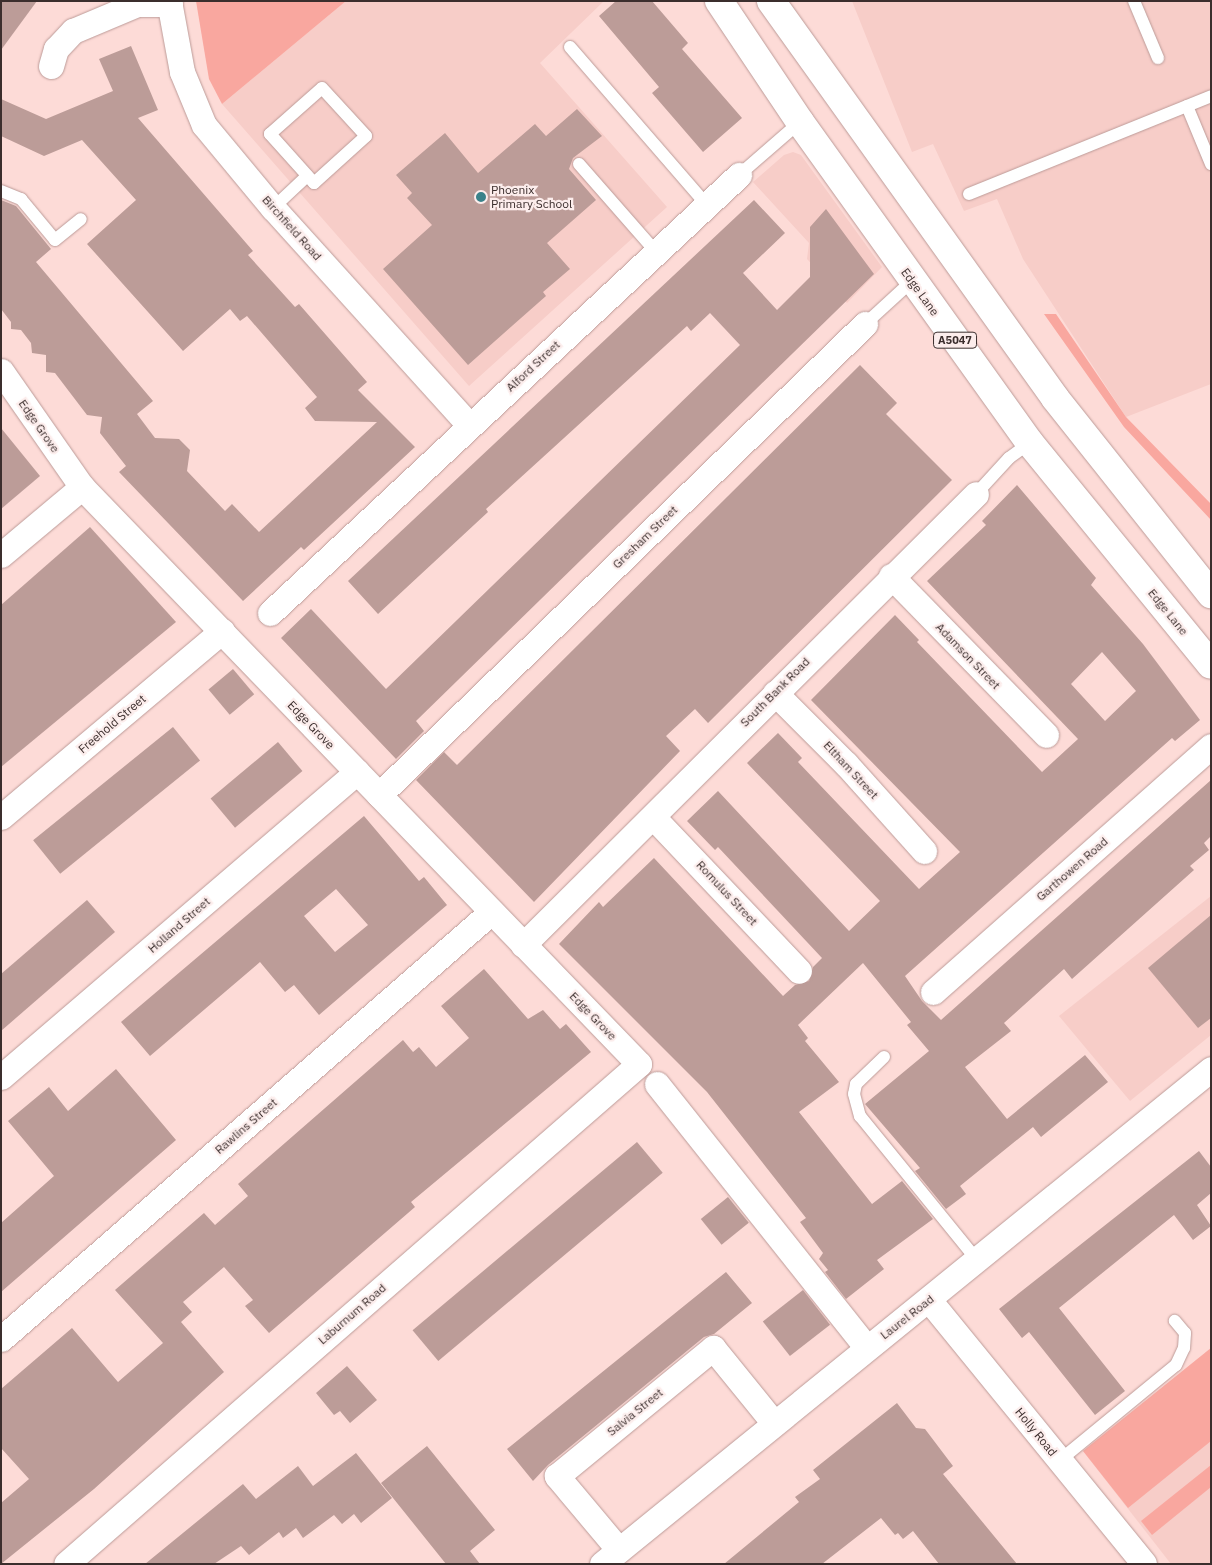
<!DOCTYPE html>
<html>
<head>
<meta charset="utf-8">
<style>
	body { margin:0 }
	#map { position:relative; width:1212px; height:1565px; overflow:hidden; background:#fddbd7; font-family:"IBM Plex Sans",sans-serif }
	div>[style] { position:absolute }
	.built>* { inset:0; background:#f7cdc8 }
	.green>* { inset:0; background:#f9a79f }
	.building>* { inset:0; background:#bc9c98; transform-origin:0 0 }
	.roads { filter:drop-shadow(0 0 1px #bc9b98) drop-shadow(0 0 1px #bc9b98) }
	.lane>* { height:12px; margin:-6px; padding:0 6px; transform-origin:6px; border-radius:6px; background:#fff }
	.street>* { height:25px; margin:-12.5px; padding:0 12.5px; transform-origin:12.5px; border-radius:12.5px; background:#fff }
	.highway>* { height:28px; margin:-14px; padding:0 14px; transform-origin:14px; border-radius:14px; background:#fff }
	.dots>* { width:14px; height:14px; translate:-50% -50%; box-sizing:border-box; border:2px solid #fcedec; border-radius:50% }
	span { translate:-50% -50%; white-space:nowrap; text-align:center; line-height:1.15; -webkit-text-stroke:4.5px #fcedec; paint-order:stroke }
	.shield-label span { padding:1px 4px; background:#fcedec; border:1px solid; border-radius:4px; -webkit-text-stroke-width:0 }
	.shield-label { font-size:11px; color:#3b2e2d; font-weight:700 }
	.poi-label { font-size:12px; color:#3b2e2d }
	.left { translate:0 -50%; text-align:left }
	.street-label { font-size:12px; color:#3b2e2d }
	.frame { position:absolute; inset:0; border:2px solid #3b2e2d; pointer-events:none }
</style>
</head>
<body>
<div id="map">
	<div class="built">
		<div style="clip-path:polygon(346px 1px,604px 1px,540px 63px,667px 207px,469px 386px,222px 104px)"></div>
		<div style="clip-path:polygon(852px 1px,1211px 1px,1211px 384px,1126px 417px,1023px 259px,997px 199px,964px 211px,933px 144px,912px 152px)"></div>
		<div style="clip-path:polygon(793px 152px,801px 155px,882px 267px,847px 303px,807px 259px,809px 243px,753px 182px,784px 155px)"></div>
		<div style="clip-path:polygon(1211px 896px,1211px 1035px,1130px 1101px,1059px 1016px)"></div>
		<div style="clip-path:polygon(1211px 1348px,1211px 1564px,1171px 1564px,1083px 1451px)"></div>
	</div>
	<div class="green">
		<div style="clip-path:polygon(196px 1px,346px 1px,222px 104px,209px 79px)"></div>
		<div style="clip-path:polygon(1044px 314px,1056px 314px,1126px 417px,1211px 504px,1211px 520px,1124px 427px)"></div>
		<div style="clip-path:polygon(1211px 1348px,1211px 1441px,1128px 1508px,1083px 1451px)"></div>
		<div style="clip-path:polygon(1211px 1465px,1211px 1487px,1152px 1535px,1141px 1521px)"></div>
	</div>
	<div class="building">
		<div style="clip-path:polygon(1px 1px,37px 1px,1px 50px)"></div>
		<div style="clip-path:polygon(616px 1px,652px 1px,688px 43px,682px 49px,742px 118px,703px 152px,652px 93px,659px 87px,599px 16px)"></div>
		<div style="clip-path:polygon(131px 46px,158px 110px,138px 118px,253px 251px,248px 255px,295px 307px,299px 304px,367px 382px,358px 390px,415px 447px,304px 550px,301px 547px,243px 601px,119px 472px,126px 466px,100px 433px,102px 417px,87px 415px,55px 373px,46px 372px,46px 355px,32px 353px,31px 343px,21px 330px,11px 329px,11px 322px,1px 309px,1px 200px,16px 206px,51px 249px,36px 262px,153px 401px,137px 414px,155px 438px,179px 439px,190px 450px,187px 471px,225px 511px,232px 504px,259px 532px,377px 422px,315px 421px,305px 408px,317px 397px,247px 316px,240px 321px,230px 309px,183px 351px,87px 244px,136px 200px,82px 140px,44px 156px,1px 136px,1px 99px,46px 119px,113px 91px,99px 59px)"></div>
		<div style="clip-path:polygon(577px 109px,602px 136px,573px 158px,569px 169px,596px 200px,547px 243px,570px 269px,543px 292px,546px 296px,468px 365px,383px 269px,432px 225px,407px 198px,412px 193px,396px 175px,445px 133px,478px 173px,535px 124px,546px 136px)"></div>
		<div style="clip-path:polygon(754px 200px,785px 233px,743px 273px,777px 310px,810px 277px,810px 227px,826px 209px,874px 274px,416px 721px,424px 731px,396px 759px,281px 638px,311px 609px,386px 689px,740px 345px,710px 313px,691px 331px,687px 326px,486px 509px,488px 512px,378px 614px,348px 581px)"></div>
		<div style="clip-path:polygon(860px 365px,897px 403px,886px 414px,952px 480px,708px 723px,695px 709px,666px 736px,680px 751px,534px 902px,416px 780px,444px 752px,457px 765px)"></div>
		<div style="clip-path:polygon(1px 428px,40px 476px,1px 509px)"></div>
		<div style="clip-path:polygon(evenodd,1017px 485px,1096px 578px,1091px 585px,1143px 644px,1200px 720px,1175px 741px,1172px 738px,905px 976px,922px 1001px,941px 1020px,1211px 780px,1211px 836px,1204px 843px,1209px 850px,1190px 866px,1194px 870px,1072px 979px,1064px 969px,1004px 1023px,1011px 1031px,965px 1067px,1007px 1119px,1085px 1055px,1108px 1082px,1041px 1137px,1033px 1127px,960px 1186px,966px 1194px,946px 1209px,915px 1171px,920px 1168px,865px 1104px,929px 1051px,907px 1025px,911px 1022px,863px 963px,798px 1025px,808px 1038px,805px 1041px,839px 1082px,799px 1112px,872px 1204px,902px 1181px,933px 1219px,877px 1260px,884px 1269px,846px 1299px,825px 1272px,828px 1270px,819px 1259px,823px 1253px,800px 1222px,806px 1218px,707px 1092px,559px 944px,599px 902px,603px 907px,654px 858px,783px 996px,795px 985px,809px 981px,813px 967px,822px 958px,718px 847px,715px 850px,687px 821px,718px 791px,849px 931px,880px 901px,747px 763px,778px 733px,802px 758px,798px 762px,919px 889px,960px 852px,811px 700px,895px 615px,919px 640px,917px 642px,1042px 772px,1078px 739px,927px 581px,986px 525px,982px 521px,1017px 485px,1102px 652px,1136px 691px,1105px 721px,1071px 684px,1102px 652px)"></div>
		<div style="clip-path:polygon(90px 527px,176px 622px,1px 767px,1px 605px)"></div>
		<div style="left:233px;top:669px;width:33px;height:32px;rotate:50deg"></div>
		<div style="left:173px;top:727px;width:43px;height:180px;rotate:51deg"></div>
		<div style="left:278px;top:742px;width:38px;height:88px;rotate:50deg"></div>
		<div style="clip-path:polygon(evenodd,364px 816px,419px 881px,424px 877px,447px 905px,319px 1015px,294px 985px,285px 992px,260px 962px,150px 1056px,121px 1022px,364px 816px,336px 889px,368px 925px,335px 952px,304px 916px,336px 889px)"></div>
		<div style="clip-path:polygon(87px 900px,115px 932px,1px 1031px,1px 974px)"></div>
		<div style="clip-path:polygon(1211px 915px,1211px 1018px,1198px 1028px,1148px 968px)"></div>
		<div style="clip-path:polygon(484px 969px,528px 1019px,543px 1010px,560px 1029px,566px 1024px,591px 1052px,411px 1202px,415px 1207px,269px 1333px,245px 1306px,253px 1300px,224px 1267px,183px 1302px,192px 1312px,181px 1322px,224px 1372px,94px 1489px,1px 1564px,1px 1503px,29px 1479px,1px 1448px,1px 1389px,72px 1328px,118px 1382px,163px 1343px,115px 1290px,204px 1213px,215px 1225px,248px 1196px,238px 1184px,403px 1040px,413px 1052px,419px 1047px,436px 1067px,469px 1038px,441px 1006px)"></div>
		<div style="clip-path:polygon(116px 1069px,176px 1140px,1px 1292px,1px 1223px,54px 1176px,8px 1121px,49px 1087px,68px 1111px)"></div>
		<div style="left:637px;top:1142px;width:40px;height:293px;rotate:50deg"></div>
		<div style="clip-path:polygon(1199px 1151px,1211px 1167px,1211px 1193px,1197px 1205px,1211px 1226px,1193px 1240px,1174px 1215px,1059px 1308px,1125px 1391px,1095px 1415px,1029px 1332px,1022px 1338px,999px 1309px)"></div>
		<div style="left:728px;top:1197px;width:33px;height:35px;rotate:51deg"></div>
		<div style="clip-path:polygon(726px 1272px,752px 1303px,714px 1334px,704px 1337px,548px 1465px,533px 1481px,507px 1449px)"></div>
		<div style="left:803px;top:1290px;width:44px;height:51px;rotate:52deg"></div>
		<div style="clip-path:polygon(347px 1366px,377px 1400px,350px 1423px,340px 1411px,334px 1415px,316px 1393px)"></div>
		<div style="clip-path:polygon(897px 1403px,916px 1428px,925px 1429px,953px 1466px,943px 1474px,1017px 1564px,939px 1564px,913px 1531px,903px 1539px,898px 1533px,895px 1535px,881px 1518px,822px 1564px,724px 1564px,799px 1502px,795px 1497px,820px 1479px,813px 1470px)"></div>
		<div style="clip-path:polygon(427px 1446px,495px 1530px,470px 1551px,480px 1564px,446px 1564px,381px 1483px)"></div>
		<div style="clip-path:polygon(356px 1453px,392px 1498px,361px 1523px,354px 1514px,342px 1524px,334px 1515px,303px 1538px,296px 1528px,283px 1538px,279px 1532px,249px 1555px,241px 1546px,214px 1564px,145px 1564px,243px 1484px,256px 1499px,298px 1466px,313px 1486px)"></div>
	</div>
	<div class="roads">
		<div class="lane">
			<div style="left:1134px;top:1px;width:62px;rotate:67.2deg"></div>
			<div style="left:570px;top:47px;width:209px;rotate:49.1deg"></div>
			<div style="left:322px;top:88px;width:65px;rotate:47.5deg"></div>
			<div style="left:366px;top:136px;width:70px;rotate:137.9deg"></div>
			<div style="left:314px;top:183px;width:66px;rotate:-131.9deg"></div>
			<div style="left:270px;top:134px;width:69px;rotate:-41.5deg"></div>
			<div style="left:1187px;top:106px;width:63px;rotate:67.5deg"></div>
			<div style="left:579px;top:164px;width:117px;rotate:48.8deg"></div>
			<div style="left:739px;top:175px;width:81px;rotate:-41deg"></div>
			<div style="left:1px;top:191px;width:22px;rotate:22deg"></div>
			<div style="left:21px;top:199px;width:53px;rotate:50.3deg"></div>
			<div style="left:55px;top:240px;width:33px;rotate:-39deg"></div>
			<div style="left:969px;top:194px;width:261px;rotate:-22deg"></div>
			<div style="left:273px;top:208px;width:47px;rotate:-43.3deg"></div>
			<div style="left:865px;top:324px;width:64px;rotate:-42.5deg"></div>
			<div style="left:976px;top:494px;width:49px;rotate:-47.5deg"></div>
			<div style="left:1009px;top:458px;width:26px;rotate:-36deg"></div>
			<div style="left:884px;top:1057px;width:39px;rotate:136deg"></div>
			<div style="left:856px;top:1084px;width:10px;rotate:101deg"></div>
			<div style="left:854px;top:1094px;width:23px;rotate:75deg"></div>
			<div style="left:860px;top:1116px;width:186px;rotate:50.9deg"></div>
			<div style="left:1059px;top:1461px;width:151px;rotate:-39.4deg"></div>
			<div style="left:1176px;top:1365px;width:19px;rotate:-65deg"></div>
			<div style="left:1184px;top:1348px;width:15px;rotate:-86deg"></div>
			<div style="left:1185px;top:1333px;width:16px;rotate:-130deg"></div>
		</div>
		<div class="street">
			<div style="left:169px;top:1px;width:72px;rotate:79.6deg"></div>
			<div style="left:182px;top:72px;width:57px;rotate:67.5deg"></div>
			<div style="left:204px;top:125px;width:108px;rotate:50.3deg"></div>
			<div style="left:273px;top:208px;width:292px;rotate:47.9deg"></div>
			<div style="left:51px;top:66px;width:18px;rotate:-74deg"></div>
			<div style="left:56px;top:49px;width:25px;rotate:-47deg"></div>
			<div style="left:73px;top:31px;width:69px;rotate:-22.9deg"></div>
			<div style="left:137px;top:4px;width:33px"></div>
			<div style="left:1px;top:371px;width:141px;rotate:55.1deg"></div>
			<div style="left:82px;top:487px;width:802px;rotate:46.01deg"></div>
			<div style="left:639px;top:1064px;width:760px;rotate:138.89deg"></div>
			<div style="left:1px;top:555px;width:106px;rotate:-40deg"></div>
			<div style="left:891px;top:576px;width:222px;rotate:45.7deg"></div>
			<div style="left:270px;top:613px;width:642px;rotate:-43.04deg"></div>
			<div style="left:775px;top:693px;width:100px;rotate:45deg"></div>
			<div style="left:846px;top:764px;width:117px;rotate:48.1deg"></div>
			<div style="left:379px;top:795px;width:677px;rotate:-44.1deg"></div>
			<div style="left:1px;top:817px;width:289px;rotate:-40.1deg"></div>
			<div style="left:653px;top:817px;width:212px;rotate:46.5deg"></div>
			<div style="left:523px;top:945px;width:639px;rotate:-44.87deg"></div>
			<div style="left:933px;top:992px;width:371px;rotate:-41.5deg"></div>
			<div style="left:1px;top:1077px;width:469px;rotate:-40.6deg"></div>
			<div style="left:657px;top:1084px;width:337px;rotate:51.5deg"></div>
			<div style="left:929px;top:1300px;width:340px;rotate:50.8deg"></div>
			<div style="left:1px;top:1339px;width:649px;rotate:-41.06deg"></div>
			<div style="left:619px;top:1550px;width:97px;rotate:-130deg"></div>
			<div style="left:557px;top:1476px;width:202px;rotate:-39.4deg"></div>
			<div style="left:713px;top:1348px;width:97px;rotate:50.9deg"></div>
			<div style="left:602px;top:1564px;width:785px;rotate:-39.1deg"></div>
		</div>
		<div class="highway">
			<div style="left:719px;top:1px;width:146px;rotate:56.2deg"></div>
			<div style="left:800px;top:122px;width:395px;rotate:54.4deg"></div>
			<div style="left:1030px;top:443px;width:286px;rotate:50.8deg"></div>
			<div style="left:771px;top:1px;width:488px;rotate:54.4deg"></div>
			<div style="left:1055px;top:398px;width:251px;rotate:51.5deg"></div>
		</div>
	</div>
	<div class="dots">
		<div style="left:481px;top:197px;background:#3a828a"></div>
	</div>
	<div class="shield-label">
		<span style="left:955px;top:340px">A5047</span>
	</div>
	<div class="poi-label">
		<span class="left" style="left:491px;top:197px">Phoenix<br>Primary School</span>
	</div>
	<div class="street-label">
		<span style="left:292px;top:228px;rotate:48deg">Birchfield Road</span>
		<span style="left:920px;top:292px;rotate:54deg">Edge Lane</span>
		<span style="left:533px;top:366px;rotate:-43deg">Alford Street</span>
		<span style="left:39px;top:426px;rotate:55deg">Edge Grove</span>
		<span style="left:645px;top:537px;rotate:-44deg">Gresham Street</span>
		<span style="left:1168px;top:612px;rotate:51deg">Edge Lane</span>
		<span style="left:968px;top:656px;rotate:46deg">Adamson Street</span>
		<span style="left:775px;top:692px;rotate:-45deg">South Bank Road</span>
		<span style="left:112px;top:724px;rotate:-40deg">Freehold Street</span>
		<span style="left:311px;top:725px;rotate:46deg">Edge Grove</span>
		<span style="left:851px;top:770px;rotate:47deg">Eltham Street</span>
		<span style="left:1072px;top:869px;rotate:-41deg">Garthowen Road</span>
		<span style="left:727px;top:893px;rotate:47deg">Romulus Street</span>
		<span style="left:179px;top:925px;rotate:-41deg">Holland Street</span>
		<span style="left:593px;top:1016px;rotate:46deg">Edge Grove</span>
		<span style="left:246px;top:1126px;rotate:-41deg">Rawlins Street</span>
		<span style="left:352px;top:1314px;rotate:-41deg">Laburnum Road</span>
		<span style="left:907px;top:1317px;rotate:-38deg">Laurel Road</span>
		<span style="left:635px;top:1412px;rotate:-39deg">Salvia Street</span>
		<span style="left:1036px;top:1432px;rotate:51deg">Holly Road</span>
	</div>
	<div class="frame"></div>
</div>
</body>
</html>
